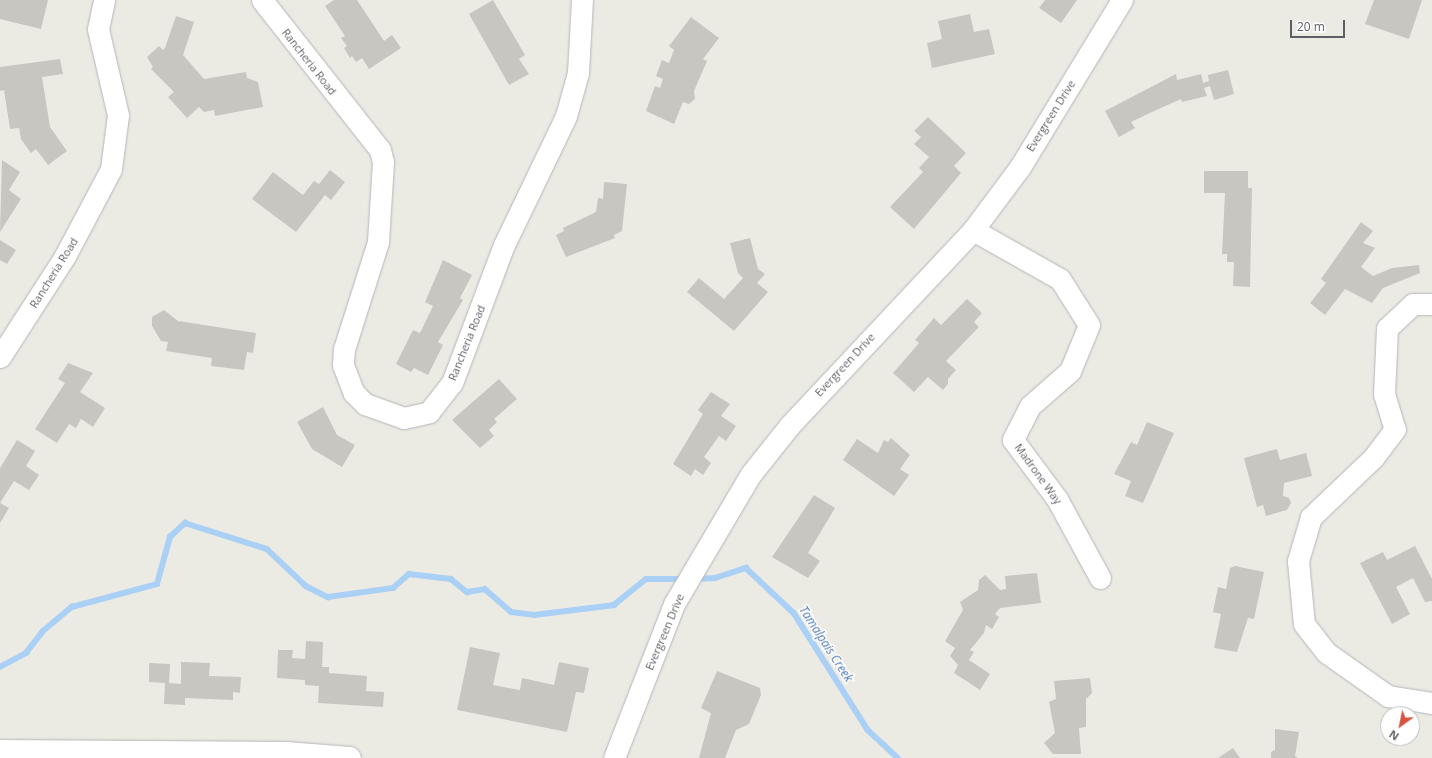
<!DOCTYPE html>
<html>
<head>
<meta charset="utf-8">
<style>
	body { margin:0 }
	#map { position:relative; width:1432px; height:758px; overflow:hidden; background:#ecebe3; font-family:"Open Sans",sans-serif }
	div>[style] { position:absolute }
	.stream>* { height:5.5px; margin:-2.75px; padding:0 2.75px; transform-origin:2.75px; border-radius:2.75px; background:#aad0f6 }
	.building>* { inset:0; background:#c8c6c0 }
	.roads { filter:drop-shadow(0 0 1px #b4b5b9) drop-shadow(0 0 1px #b4b5b9) }
	.minor>* { height:21px; margin:-10.5px; padding:0 10.5px; transform-origin:10.5px; border-radius:10.5px; background:#fff }
	.tertiary>* { height:22px; margin:-11px; padding:0 11px; transform-origin:11px; border-radius:11px; background:#fff }
	span { translate:-50% -50%; white-space:nowrap; text-align:center; line-height:1.15; -webkit-text-stroke:3px #fff; paint-order:stroke }
	.street-label { font-size:11px; color:#5b5e62 }
	.water-label { font-size:12px; color:#4c76ae; font-style:italic }
	.north { position:absolute; left:1380px; top:706px; width:40px; height:40px; box-sizing:border-box; background:#fff; border:1px solid #bdbfc0; border-radius:50%; rotate:213deg; font-size:11px; font-weight:700; line-height:16px; text-align:center; color:#5b5e62 }
	.north::after { content:''; display:block; margin:auto; width:14px; height:18px; background:#d7543f; clip-path:polygon(50% 0,100% 100%,50% 72%,0 100%) }
	.scale { position:absolute; left:1290px; top:20px; width:55px; height:18px; box-sizing:border-box; border:2px solid #5b5e62; border-top:0; padding-left:5px; font-size:12px; line-height:14px; white-space:nowrap; color:#5b5e62; -webkit-text-stroke:3px #fff; paint-order:stroke }
</style>
</head>
<body>
<div id="map">
	<div class="stream">
		<div style="left:695px;top:579px;width:20px;rotate:-3deg"></div>
		<div style="left:715px;top:578px;width:33px;rotate:-18deg"></div>
		<div style="left:746px;top:568px;width:66px;rotate:43.2deg"></div>
		<div style="left:794px;top:613px;width:138px;rotate:57.7deg"></div>
		<div style="left:868px;top:730px;width:41px;rotate:43deg"></div>
		<div style="left:0;top:667px;width:30px;rotate:-28deg"></div>
		<div style="left:26px;top:653px;width:28px;rotate:-52deg"></div>
		<div style="left:43px;top:631px;width:38px;rotate:-40deg"></div>
		<div style="left:72px;top:607px;width:88px;rotate:-15.1deg"></div>
		<div style="left:157px;top:584px;width:49px;rotate:-74.5deg"></div>
		<div style="left:170px;top:537px;width:21px;rotate:-43deg"></div>
		<div style="left:185px;top:523px;width:86px;rotate:17.6deg"></div>
		<div style="left:267px;top:549px;width:54px;rotate:43.5deg"></div>
		<div style="left:306px;top:586px;width:25px;rotate:27deg"></div>
		<div style="left:328px;top:597px;width:66px;rotate:-7.9deg"></div>
		<div style="left:393px;top:588px;width:21px;rotate:-41deg"></div>
		<div style="left:409px;top:574px;width:42px;rotate:6.8deg"></div>
		<div style="left:451px;top:579px;width:21px;rotate:39deg"></div>
		<div style="left:467px;top:592px;width:18px;rotate:-9deg"></div>
		<div style="left:485px;top:589px;width:35px;rotate:41deg"></div>
		<div style="left:511px;top:612px;width:23px;rotate:7deg"></div>
		<div style="left:534px;top:615px;width:81px;rotate:-7.1deg"></div>
		<div style="left:614px;top:605px;width:41px;rotate:-39.1deg"></div>
		<div style="left:646px;top:579px;width:36px"></div>
	</div>
	<div class="building">
		<div style="clip-path:polygon(0 0,48px 0,41px 29px,0 19px)"></div>
		<div style="clip-path:polygon(334px 0,357px 0,384px 41px,392px 35px,401px 48px,369px 69px,362px 58px,356px 62px,352px 56px,350px 58px,344px 48px,347px 46px,341px 38px,345px 36px,325px 6px)"></div>
		<div style="clip-path:polygon(493px 0,525px 55px,519px 59px,529px 74px,509px 85px,469px 14px)"></div>
		<div style="clip-path:polygon(1045px 0,1077px 0,1061px 23px,1039px 8px)"></div>
		<div style="clip-path:polygon(1374px 0,1422px 0,1409px 39px,1365px 24px)"></div>
		<div style="clip-path:polygon(970px 14px,974px 32px,989px 29px,995px 54px,932px 68px,927px 43px,942px 39px,938px 21px)"></div>
		<div style="clip-path:polygon(176px 16px,194px 22px,183px 55px,204px 79px,246px 72px,247px 78px,258px 82px,263px 107px,215px 116px,214px 110px,204px 112px,199px 107px,187px 118px,168px 97px,174px 92px,151px 69px,153px 67px,147px 57px,159px 46px,163px 50px,165px 48px)"></div>
		<div style="clip-path:polygon(691px 17px,719px 38px,703px 59px,707px 61px,694px 91px,695px 99px,689px 104px,683px 102px,674px 124px,646px 111px,655px 86px,660px 88px,663px 79px,656px 76px,662px 60px,669px 63px,674px 50px,669px 46px)"></div>
		<div style="clip-path:polygon(60px 59px,63px 74px,42px 77px,50px 127px,67px 151px,48px 165px,36px 149px,31px 153px,21px 139px,19px 128px,10px 129px,4px 90px,0 91px,0 67px)"></div>
		<div style="clip-path:polygon(1228px 70px,1234px 94px,1214px 100px,1210px 86px,1204px 88px,1207px 96px,1182px 102px,1181px 99px,1154px 111px,1131px 122px,1135px 128px,1119px 137px,1105px 111px,1176px 74px,1177px 80px,1201px 74px,1203px 83px,1209px 81px,1208px 75px)"></div>
		<div style="clip-path:polygon(928px 117px,966px 153px,954px 166px,961px 173px,914px 229px,890px 207px,923px 172px,919px 168px,929px 157px,914px 144px,921px 137px,914px 131px)"></div>
		<div style="clip-path:polygon(2px 160px,20px 172px,9px 190px,21px 199px,0 232px)"></div>
		<div style="clip-path:polygon(330px 170px,345px 182px,331px 200px,325px 195px,296px 232px,252px 199px,273px 172px,303px 195px,314px 181px,319px 184px)"></div>
		<div style="clip-path:polygon(1204px 171px,1248px 171px,1248px 188px,1252px 188px,1250px 287px,1233px 286px,1234px 262px,1227px 262px,1227px 254px,1222px 254px,1225px 193px,1204px 193px)"></div>
		<div style="clip-path:polygon(604px 182px,627px 184px,622px 231px,614px 235px,615px 238px,566px 257px,556px 235px,564px 231px,563px 228px,596px 212px,598px 198px,603px 199px)"></div>
		<div style="clip-path:polygon(1361px 222px,1373px 231px,1363px 243px,1375px 248px,1361px 267px,1373px 276px,1392px 268px,1419px 265px,1420px 273px,1383px 288px,1372px 303px,1345px 289px,1325px 315px,1310px 303px,1326px 283px,1321px 279px)"></div>
		<div style="clip-path:polygon(750px 238px,758px 269px,765px 274px,757px 283px,768px 292px,734px 331px,687px 292px,699px 278px,724px 299px,743px 278px,738px 273px,730px 243px)"></div>
		<div style="clip-path:polygon(0 240px,16px 250px,7px 264px,0 260px)"></div>
		<div style="clip-path:polygon(443px 260px,472px 275px,460px 298px,463px 300px,438px 342px,443px 345px,428px 375px,414px 368px,411px 372px,396px 364px,413px 330px,420px 333px,433px 306px,425px 302px)"></div>
		<div style="clip-path:polygon(967px 299px,982px 313px,974px 322px,979px 327px,946px 361px,956px 370px,948px 379px,948px 384px,943px 390px,928px 377px,914px 392px,893px 373px,919px 343px,915px 340px,934px 318px,941px 325px)"></div>
		<div style="clip-path:polygon(164px 310px,178px 321px,256px 333px,253px 353px,247px 352px,244px 370px,211px 366px,212px 358px,166px 351px,168px 342px,161px 341px,152px 326px,152px 317px)"></div>
		<div style="clip-path:polygon(68px 363px,93px 373px,80px 392px,105px 408px,93px 427px,81px 419px,76px 428px,69px 424px,57px 443px,35px 429px,65px 383px,58px 379px)"></div>
		<div style="clip-path:polygon(499px 379px,517px 399px,494px 419px,497px 422px,489px 430px,494px 436px,480px 448px,452px 420px)"></div>
		<div style="clip-path:polygon(711px 392px,730px 404px,721px 416px,736px 426px,726px 441px,719px 436px,704px 457px,711px 463px,703px 475px,695px 469px,691px 476px,673px 464px,703px 414px,698px 410px)"></div>
		<div style="clip-path:polygon(323px 407px,337px 435px,355px 445px,342px 467px,312px 449px,297px 422px)"></div>
		<div style="clip-path:polygon(1147px 422px,1174px 433px,1143px 503px,1125px 496px,1131px 481px,1114px 474px,1131px 442px,1137px 445px)"></div>
		<div style="clip-path:polygon(891px 438px,910px 455px,900px 469px,909px 475px,894px 496px,843px 460px,857px 439px,878px 453px,884px 440px,888px 442px)"></div>
		<div style="clip-path:polygon(17px 440px,35px 451px,26px 466px,39px 475px,29px 490px,14px 481px,0 503px,9px 508px,0 523px,0 468px)"></div>
		<div style="clip-path:polygon(1277px 449px,1280px 460px,1306px 453px,1312px 476px,1284px 483px,1283px 496px,1289px 498px,1291px 503px,1287px 510px,1266px 516px,1263px 505px,1257px 507px,1244px 458px)"></div>
		<div style="clip-path:polygon(814px 495px,835px 508px,808px 553px,820px 561px,808px 578px,772px 557px)"></div>
		<div style="clip-path:polygon(1415px 546px,1432px 579px,1432px 601px,1425px 602px,1413px 578px,1396px 587px,1410px 614px,1392px 624px,1360px 563px,1383px 552px,1387px 560px)"></div>
		<div style="clip-path:polygon(1235px 566px,1264px 572px,1254px 619px,1248px 618px,1237px 652px,1214px 648px,1221px 614px,1213px 612px,1218px 587px,1226px 589px,1230px 568px)"></div>
		<div style="clip-path:polygon(1037px 573px,1041px 603px,1000px 608px,995px 614px,999px 617px,992px 629px,986px 625px,984px 633px,970px 650px,974px 652px,969px 660px,990px 674px,980px 690px,954px 673px,958px 665px,950px 656px,955px 648px,945px 641px,963px 610px,960px 602px,978px 590px,979px 580px,985px 575px,1000px 590px,1006px 589px,1005px 576px)"></div>
		<div style="clip-path:polygon(306px 641px,323px 642px,322px 667px,329px 667px,329px 673px,367px 676px,366px 691px,384px 692px,383px 707px,318px 703px,319px 686px,305px 685px,305px 680px,277px 678px,278px 650px,293px 650px,292px 658px,305px 659px)"></div>
		<div style="clip-path:polygon(470px 647px,500px 653px,493px 685px,520px 690px,522px 678px,554px 685px,559px 662px,589px 668px,584px 693px,576px 692px,567px 732px,457px 710px)"></div>
		<div style="clip-path:polygon(181px 662px,210px 663px,209px 676px,241px 677px,240px 693px,233px 692px,233px 700px,185px 698px,185px 705px,164px 704px,165px 683px,149px 682px,149px 663px,170px 664px,169px 683px,181px 684px)"></div>
		<div style="clip-path:polygon(717px 671px,760px 688px,761px 695px,749px 724px,736px 730px,725px 758px,699px 758px,711px 713px,701px 708px)"></div>
		<div style="clip-path:polygon(1090px 678px,1092px 693px,1086px 699px,1086px 727px,1079px 728px,1081px 754px,1053px 754px,1044px 743px,1055px 733px,1049px 702px,1056px 699px,1054px 681px)"></div>
		<div style="clip-path:polygon(1275px 729px,1299px 732px,1295px 756px,1298px 758px,1271px 758px,1271px 752px,1275px 750px)"></div>
		<div style="clip-path:polygon(1233px 748px,1240px 758px,1218px 758px)"></div>
	</div>
	<div class="roads">
		<div class="minor">
			<div style="left:262px;top:0;width:191px;rotate:51.8deg"></div>
			<div style="left:380px;top:150px;width:12px;rotate:76deg"></div>
			<div style="left:383px;top:162px;width:80px;rotate:93.6deg"></div>
			<div style="left:378px;top:242px;width:112px;rotate:107.6deg"></div>
			<div style="left:344px;top:349px;width:16px;rotate:94deg"></div>
			<div style="left:343px;top:365px;width:30px;rotate:69deg"></div>
			<div style="left:354px;top:393px;width:16px;rotate:45deg"></div>
			<div style="left:365px;top:404px;width:41px;rotate:19.7deg"></div>
			<div style="left:404px;top:418px;width:26px;rotate:-13deg"></div>
			<div style="left:429px;top:412px;width:37px;rotate:-52deg"></div>
			<div style="left:452px;top:383px;width:147px;rotate:-69.4deg"></div>
			<div style="left:504px;top:245px;width:143px;rotate:-64.3deg"></div>
			<div style="left:566px;top:116px;width:45px;rotate:-74.4deg"></div>
			<div style="left:578px;top:73px;width:73px;rotate:-86.9deg"></div>
			<div style="left:973px;top:230px;width:100px;rotate:29.4deg"></div>
			<div style="left:1060px;top:279px;width:54px;rotate:57.8deg"></div>
			<div style="left:1089px;top:325px;width:50px;rotate:112.4deg"></div>
			<div style="left:1070px;top:371px;width:53px;rotate:138.8deg"></div>
			<div style="left:1030px;top:406px;width:38px;rotate:117deg"></div>
			<div style="left:1013px;top:440px;width:74px;rotate:53.3deg"></div>
			<div style="left:1057px;top:499px;width:90px;rotate:61.4deg"></div>
			<div style="left:1432px;top:304px;width:19px;rotate:180deg"></div>
			<div style="left:1413px;top:304px;width:35px;rotate:137deg"></div>
			<div style="left:1387px;top:328px;width:66px;rotate:92.6deg"></div>
			<div style="left:1384px;top:394px;width:37px;rotate:73deg"></div>
			<div style="left:1395px;top:429px;width:36px;rotate:127deg"></div>
			<div style="left:1373px;top:458px;width:86px;rotate:136.4deg"></div>
			<div style="left:1311px;top:517px;width:46px;rotate:106.5deg"></div>
			<div style="left:1298px;top:561px;width:63px;rotate:84.6deg"></div>
			<div style="left:1304px;top:624px;width:37px;rotate:52deg"></div>
			<div style="left:1327px;top:653px;width:75px;rotate:35.2deg"></div>
			<div style="left:1388px;top:696px;width:45px;rotate:9deg"></div>
			<div style="left:0;top:357px;width:120px;rotate:-57.2deg"></div>
			<div style="left:65px;top:256px;width:98px;rotate:-62.1deg"></div>
			<div style="left:111px;top:169px;width:54px;rotate:-82.6deg"></div>
			<div style="left:118px;top:115px;width:88px;rotate:-103.1deg"></div>
			<div style="left:98px;top:29px;width:30px;rotate:-78deg"></div>
			<div style="left:614px;top:758px;width:165px;rotate:-68.7deg"></div>
			<div style="left:674px;top:604px;width:151px;rotate:-59.4deg"></div>
			<div style="left:751px;top:474px;width:63px;rotate:-51.5deg"></div>
			<div style="left:790px;top:425px;width:267px;rotate:-46.8deg"></div>
			<div style="left:973px;top:230px;width:79px;rotate:-53.3deg"></div>
			<div style="left:1020px;top:167px;width:196px;rotate:-58.6deg"></div>
		</div>
		<div class="tertiary">
			<div style="left:0;top:751px;width:286px;rotate:0.4deg"></div>
			<div style="left:286px;top:753px;width:64px;rotate:4.5deg"></div>
		</div>
	</div>
	<div class="street-label">
		<span style="left:309px;top:62px;rotate:52deg">Rancheria Road</span>
		<span style="left:1051px;top:116px;rotate:-58deg">Evergreen Drive</span>
		<span style="left:54px;top:273px;rotate:-58deg">Rancheria Road</span>
		<span style="left:467px;top:343px;rotate:-68deg">Rancheria Road</span>
		<span style="left:845px;top:365px;rotate:-47deg">Evergreen Drive</span>
		<span style="left:1038px;top:474px;rotate:54deg">Madrone Way</span>
		<span style="left:665px;top:632px;rotate:-67deg">Evergreen Drive</span>
	</div>
	<div class="water-label">
		<span style="left:826px;top:644px;rotate:57deg">Tamalpais Creek</span>
	</div>
	<div class="north">N</div>
	<div class="scale">20 m</div>
</div>
</body>
</html>
